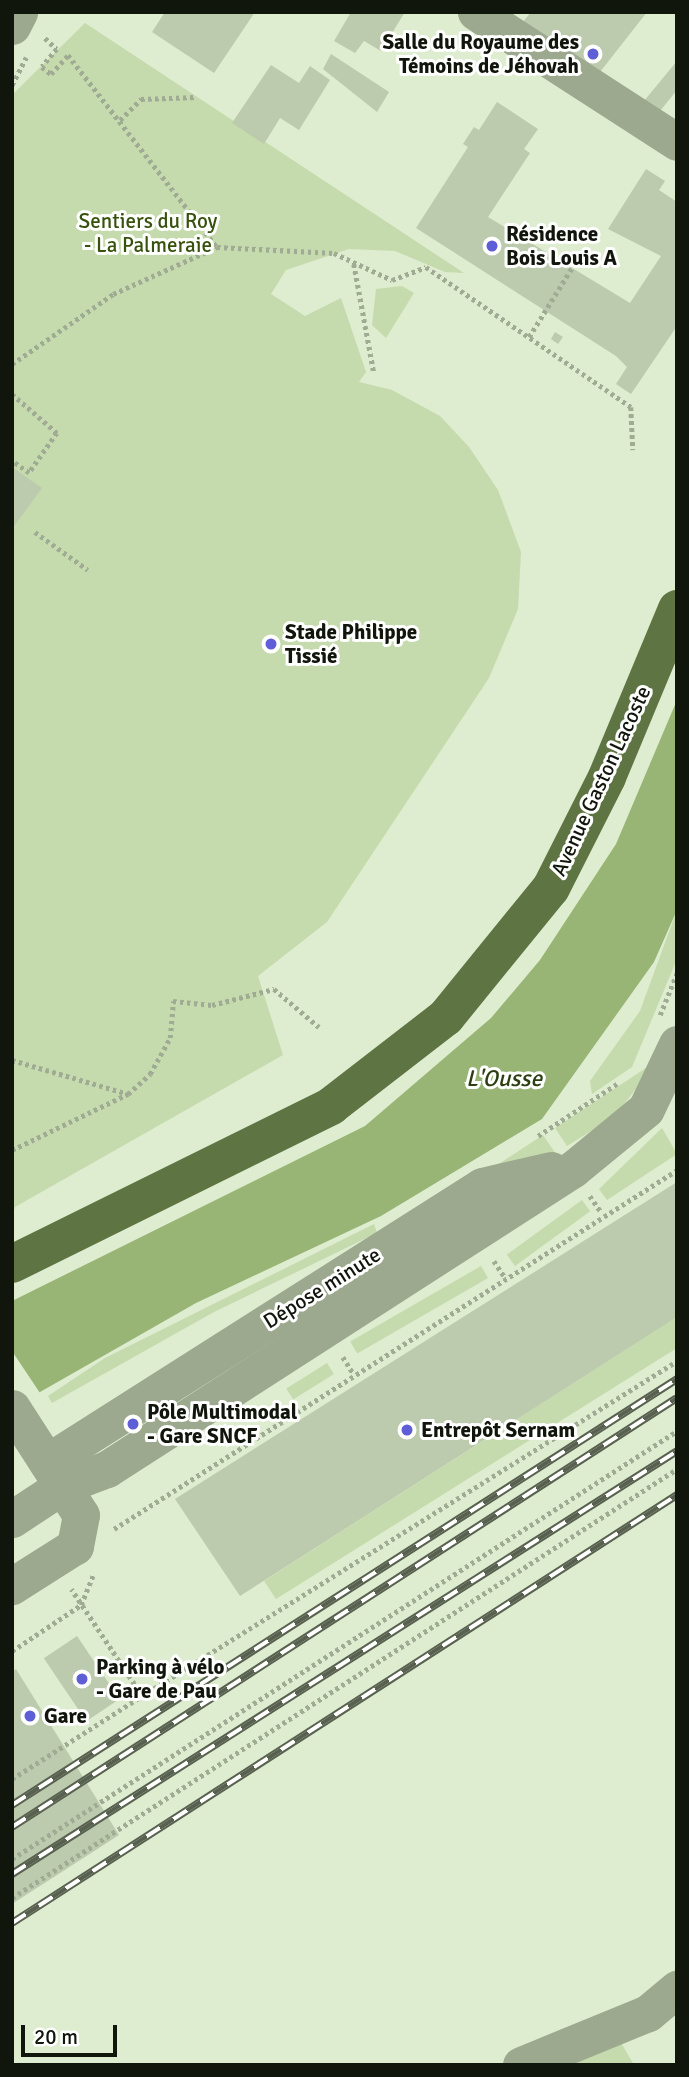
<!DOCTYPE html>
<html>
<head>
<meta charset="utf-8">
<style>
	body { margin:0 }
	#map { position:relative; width:689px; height:2077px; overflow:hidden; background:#deeccf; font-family:Signika,sans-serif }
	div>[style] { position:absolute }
	.green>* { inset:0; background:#c5dbad; transform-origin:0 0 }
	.water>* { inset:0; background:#98b576 }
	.pier>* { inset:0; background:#deeccf }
	.building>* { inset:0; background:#bccaad; transform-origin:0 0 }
	.path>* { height:4.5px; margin-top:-2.25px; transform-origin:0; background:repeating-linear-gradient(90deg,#a0ab94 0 3.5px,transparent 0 7px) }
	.minor>* { height:37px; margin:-18.5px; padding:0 18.5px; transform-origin:18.5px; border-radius:18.5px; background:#9ca98e }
	.major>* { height:38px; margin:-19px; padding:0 19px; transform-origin:19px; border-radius:19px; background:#5e7543 }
	.rail>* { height:8px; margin-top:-4px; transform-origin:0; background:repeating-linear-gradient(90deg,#fff 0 16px,#586050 0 32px); box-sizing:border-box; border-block:2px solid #586050 }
	.dots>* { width:19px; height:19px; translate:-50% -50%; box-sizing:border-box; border:4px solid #fff; border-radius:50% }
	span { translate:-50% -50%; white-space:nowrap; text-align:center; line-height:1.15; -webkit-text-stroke:6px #fff; paint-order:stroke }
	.poi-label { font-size:21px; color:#11160c; font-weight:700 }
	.right { translate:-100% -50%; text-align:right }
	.left { translate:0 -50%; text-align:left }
	.park-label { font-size:21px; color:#38520d }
	.street-label { font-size:21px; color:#11160c }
	.water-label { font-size:23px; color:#2d3f12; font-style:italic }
	.frame { position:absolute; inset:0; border:14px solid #11160c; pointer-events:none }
	.scale { position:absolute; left:21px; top:2025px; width:96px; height:32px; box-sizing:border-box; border:4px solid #11160c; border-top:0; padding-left:9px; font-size:21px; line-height:24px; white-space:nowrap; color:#11160c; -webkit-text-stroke:5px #fff; paint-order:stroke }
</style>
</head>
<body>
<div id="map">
	<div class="green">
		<div style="clip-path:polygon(85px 23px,464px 273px,445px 272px,395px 251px,349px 249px,286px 270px,271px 294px,305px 316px,341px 298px,366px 372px,359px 382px,392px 390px,440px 416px,469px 447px,498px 490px,521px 552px,518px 609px,489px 678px,327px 922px,258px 976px,283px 1055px,15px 1207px,12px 1217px,12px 95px)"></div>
		<div style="clip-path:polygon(402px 286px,414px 293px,386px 338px,372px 325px,376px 289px)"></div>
		<div style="clip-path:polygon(677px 910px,677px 959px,632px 1067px,592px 1094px,590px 1081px,640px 1011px)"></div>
		<div style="clip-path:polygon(658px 1060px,615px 1116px,567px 1146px,555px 1128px)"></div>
		<div style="clip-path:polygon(662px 1128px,677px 1154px,607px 1200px,599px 1189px)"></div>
		<div style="clip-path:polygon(543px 1135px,556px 1154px,488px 1171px)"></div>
		<div style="left:582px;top:1200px;width:14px;height:93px;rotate:54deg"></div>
		<div style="clip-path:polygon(374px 1224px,377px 1233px,214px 1312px,52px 1403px,48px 1396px,105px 1358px)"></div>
		<div style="left:481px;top:1266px;width:14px;height:151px;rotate:60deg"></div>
		<div style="clip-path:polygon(677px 1317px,677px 1348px,276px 1599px,264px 1581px)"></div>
		<div style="left:327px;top:1363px;width:13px;height:48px;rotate:58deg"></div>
		<div style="clip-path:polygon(620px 2041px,634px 2065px,579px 2065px,577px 2062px)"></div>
	</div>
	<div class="water">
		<div style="clip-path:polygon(677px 700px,677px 910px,654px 962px,542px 1119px,381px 1216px,196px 1303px,12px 1408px,12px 1301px,365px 1126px,491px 1018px,540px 960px,616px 844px)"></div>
	</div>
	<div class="pier">
		<div style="clip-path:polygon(12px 1351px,40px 1393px,12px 1411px)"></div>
	</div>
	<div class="building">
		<div style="clip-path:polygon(165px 12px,255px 12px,214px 73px,152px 32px)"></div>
		<div style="clip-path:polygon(351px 12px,405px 12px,381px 51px,364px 41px,355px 53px,334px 41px)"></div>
		<div style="clip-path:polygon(531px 12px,647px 12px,600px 72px,523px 22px)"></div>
		<div style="clip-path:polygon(331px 54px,389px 92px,377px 112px,323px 69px)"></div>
		<div style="clip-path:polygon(677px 61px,677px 90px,660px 111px,644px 101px)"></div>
		<div style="clip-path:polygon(271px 65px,299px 83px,310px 66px,330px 80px,299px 130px,280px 118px,264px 144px,232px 123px)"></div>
		<div style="clip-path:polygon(497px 102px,538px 129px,524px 149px,530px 153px,488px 217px,630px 303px,661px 256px,608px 229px,646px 169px,665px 181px,659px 190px,677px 202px,677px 326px,631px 394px,616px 384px,627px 367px,616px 356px,416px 228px,468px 147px,463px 144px,474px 127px,479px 130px)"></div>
		<div style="clip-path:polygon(555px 332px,563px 337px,558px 344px,551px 339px)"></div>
		<div style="clip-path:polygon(12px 467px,42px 488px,12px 529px)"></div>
		<div style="clip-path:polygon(677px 1182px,677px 1317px,240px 1596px,175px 1499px)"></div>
		<div style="left:77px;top:1636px;width:76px;height:40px;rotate:56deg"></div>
		<div style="clip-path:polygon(16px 1669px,119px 1835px,12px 1904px,12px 1672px)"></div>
	</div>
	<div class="path">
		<div style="left:45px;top:38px;width:16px;rotate:43deg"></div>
		<div style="left:57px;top:49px;width:23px;rotate:130deg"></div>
		<div style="left:42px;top:67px;width:11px;rotate:38deg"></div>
		<div style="left:51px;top:74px;width:25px;rotate:-48deg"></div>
		<div style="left:68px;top:55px;width:243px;rotate:52.2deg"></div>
		<div style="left:12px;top:85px;width:31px;rotate:-63deg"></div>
		<div style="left:120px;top:120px;width:30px;rotate:-45deg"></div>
		<div style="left:141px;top:99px;width:55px;rotate:-2.1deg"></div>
		<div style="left:354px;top:264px;width:111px;rotate:79.6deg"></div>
		<div style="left:529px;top:337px;width:93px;rotate:-58.2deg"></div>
		<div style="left:12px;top:364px;width:123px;rotate:-34.7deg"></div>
		<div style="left:113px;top:294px;width:114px;rotate:-24.3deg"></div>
		<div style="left:217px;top:247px;width:117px;rotate:2.9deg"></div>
		<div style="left:334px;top:253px;width:64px;rotate:25deg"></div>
		<div style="left:392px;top:280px;width:36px;rotate:-21deg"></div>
		<div style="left:426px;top:267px;width:248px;rotate:34.3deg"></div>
		<div style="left:631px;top:407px;width:43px;rotate:87.3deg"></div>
		<div style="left:12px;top:394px;width:60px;rotate:40.9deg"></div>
		<div style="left:57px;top:433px;width:49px;rotate:125deg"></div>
		<div style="left:29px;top:473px;width:21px;rotate:-145deg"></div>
		<div style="left:35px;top:532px;width:65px;rotate:35.6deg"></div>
		<div style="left:660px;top:1015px;width:45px;rotate:-68deg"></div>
		<div style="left:12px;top:1060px;width:121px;rotate:16.3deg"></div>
		<div style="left:538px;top:1136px;width:96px;rotate:-33.5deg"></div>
		<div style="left:12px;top:1150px;width:129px;rotate:-25.8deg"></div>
		<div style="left:128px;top:1094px;width:30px;rotate:-42deg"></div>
		<div style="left:150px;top:1074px;width:41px;rotate:-60.9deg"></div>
		<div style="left:170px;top:1038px;width:37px;rotate:-85deg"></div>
		<div style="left:173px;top:1001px;width:39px;rotate:6deg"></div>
		<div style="left:212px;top:1005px;width:64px;rotate:-14.5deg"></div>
		<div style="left:274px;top:989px;width:59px;rotate:40.2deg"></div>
		<div style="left:590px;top:1196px;width:19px;rotate:55deg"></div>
		<div style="left:494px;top:1261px;width:18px;rotate:56deg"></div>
		<div style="left:343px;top:1357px;width:19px;rotate:58deg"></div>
		<div style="left:114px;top:1529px;width:668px;rotate:-32.52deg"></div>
		<div style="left:12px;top:1651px;width:83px;rotate:-33.7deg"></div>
		<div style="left:81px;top:1605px;width:32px;rotate:-68deg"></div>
		<div style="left:142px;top:1696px;width:631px;rotate:-32.05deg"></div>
		<div style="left:12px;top:1779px;width:154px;rotate:-32.6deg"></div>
		<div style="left:142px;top:1696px;width:128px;rotate:-123.6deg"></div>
		<div style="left:12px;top:1859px;width:791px;rotate:-32.77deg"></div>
		<div style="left:12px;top:1898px;width:791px;rotate:-32.83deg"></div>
	</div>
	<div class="minor">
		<div style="left:476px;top:12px;width:239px;rotate:32.9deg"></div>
		<div style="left:12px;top:26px;width:16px;rotate:-63deg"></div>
		<div style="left:12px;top:1408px;width:127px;rotate:57.2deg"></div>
		<div style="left:81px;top:1515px;width:32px;rotate:101deg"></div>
		<div style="left:75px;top:1546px;width:75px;rotate:147.6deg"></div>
		<div style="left:47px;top:1462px;width:515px;rotate:-32.39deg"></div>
		<div style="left:482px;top:1186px;width:71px;rotate:-13.1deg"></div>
		<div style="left:12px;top:1519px;width:60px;rotate:-33.4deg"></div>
		<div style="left:62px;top:1486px;width:48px;rotate:-20.7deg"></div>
		<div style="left:107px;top:1469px;width:554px;rotate:-32.77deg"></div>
		<div style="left:573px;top:1169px;width:94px;rotate:-39.4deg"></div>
		<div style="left:646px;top:1109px;width:72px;rotate:-64.5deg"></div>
		<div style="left:521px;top:2065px;width:137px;rotate:-22.3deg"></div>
		<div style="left:648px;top:2013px;width:38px;rotate:-40deg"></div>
	</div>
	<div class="major">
		<div style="left:12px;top:1264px;width:356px;rotate:-26.3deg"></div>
		<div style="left:331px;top:1106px;width:145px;rotate:-37.7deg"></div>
		<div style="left:446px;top:1017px;width:166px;rotate:-50.9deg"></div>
		<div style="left:551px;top:888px;width:124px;rotate:-63.2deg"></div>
		<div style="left:607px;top:777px;width:182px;rotate:-67.4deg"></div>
	</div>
	<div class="rail">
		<div style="left:12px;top:1805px;width:790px;rotate:-32.64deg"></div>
		<div style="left:12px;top:1827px;width:791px;rotate:-32.83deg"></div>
		<div style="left:12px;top:1874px;width:788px;rotate:-32.46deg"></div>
		<div style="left:12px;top:1923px;width:791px;rotate:-32.77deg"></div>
	</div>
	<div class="dots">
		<div style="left:593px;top:54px;background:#5e5ed6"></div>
		<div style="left:492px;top:246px;background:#5e5ed6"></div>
		<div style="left:271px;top:644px;background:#5e5ed6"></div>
		<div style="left:133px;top:1424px;background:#5e5ed6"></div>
		<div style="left:407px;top:1430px;background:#5e5ed6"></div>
		<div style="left:82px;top:1679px;background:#5e5ed6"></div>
		<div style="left:30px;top:1716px;background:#5e5ed6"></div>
	</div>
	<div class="poi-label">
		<span class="right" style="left:579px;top:54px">Salle du Royaume des<br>Témoins de Jéhovah</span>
		<span class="left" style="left:506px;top:246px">Résidence<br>Bois Louis A</span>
		<span class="left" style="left:285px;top:644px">Stade Philippe<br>Tissié</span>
		<span class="left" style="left:147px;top:1424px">Pôle Multimodal<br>- Gare SNCF</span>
		<span class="left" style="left:421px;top:1430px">Entrepôt Sernam</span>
		<span class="left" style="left:96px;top:1679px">Parking à vélo<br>- Gare de Pau</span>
		<span class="left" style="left:44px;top:1716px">Gare</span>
	</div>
	<div class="park-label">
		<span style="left:148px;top:233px">Sentiers du Roy<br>- La Palmeraie</span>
	</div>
	<div class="street-label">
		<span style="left:601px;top:781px;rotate:-65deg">Avenue Gaston Lacoste</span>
		<span style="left:322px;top:1288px;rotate:-32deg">Dépose minute</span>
	</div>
	<div class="water-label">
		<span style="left:504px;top:1079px">L'Ousse</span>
	</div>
	<div class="frame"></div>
	<div class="scale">20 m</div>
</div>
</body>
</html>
